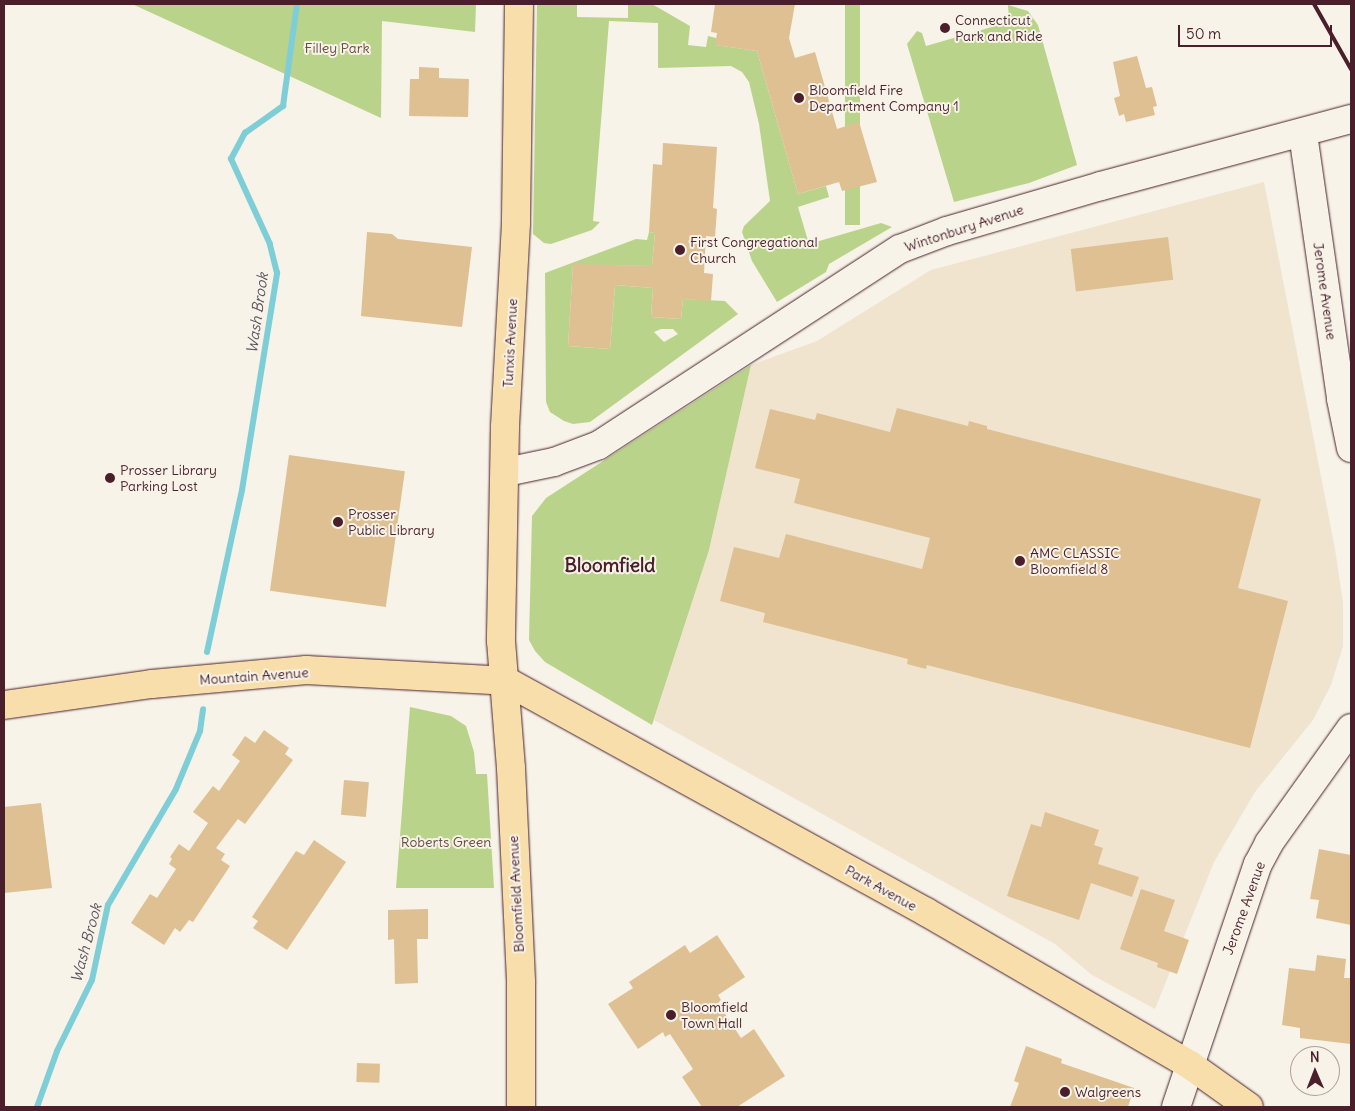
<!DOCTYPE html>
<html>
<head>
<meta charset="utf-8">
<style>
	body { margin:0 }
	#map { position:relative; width:1355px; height:1111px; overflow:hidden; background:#f7f3e8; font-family:Delius,sans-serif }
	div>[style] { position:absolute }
	.built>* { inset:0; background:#f0e4ce }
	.green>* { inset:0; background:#bad38a; transform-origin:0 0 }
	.stream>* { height:6px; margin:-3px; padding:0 3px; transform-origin:3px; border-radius:3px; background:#7eced7 }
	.building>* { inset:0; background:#dec092; transform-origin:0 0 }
	.roads { filter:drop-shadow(0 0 1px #4a1f2b) drop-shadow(0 0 1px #4a1f2b) }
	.minor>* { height:28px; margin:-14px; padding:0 14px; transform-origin:14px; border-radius:14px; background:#f7f3e8 }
	.major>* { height:28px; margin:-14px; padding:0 14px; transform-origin:14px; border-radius:14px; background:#f8deab }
	.rail>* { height:4px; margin:-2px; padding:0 2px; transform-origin:2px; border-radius:2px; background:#4a1f2b }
	.dots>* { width:14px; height:14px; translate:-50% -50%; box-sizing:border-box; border:2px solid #f7f3e8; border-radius:50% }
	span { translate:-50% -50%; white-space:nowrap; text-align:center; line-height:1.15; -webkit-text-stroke:4px #f7f3e8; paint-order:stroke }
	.poi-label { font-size:14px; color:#4a1f2b }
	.left { translate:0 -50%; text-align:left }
	.park-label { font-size:14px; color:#664c43 }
	.street-label { font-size:14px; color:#4a1f2b }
	.water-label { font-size:15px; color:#5a545f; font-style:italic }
	.district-label { font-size:19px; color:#4a1f2b; font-weight:700 }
	.frame { position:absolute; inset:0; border:5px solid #4a1f2b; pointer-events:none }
	.north { position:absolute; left:1290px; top:1046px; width:50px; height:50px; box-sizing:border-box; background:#f7f3e8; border:1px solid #b29e9c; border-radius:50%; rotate:359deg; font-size:14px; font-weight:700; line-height:20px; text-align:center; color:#4a1f2b }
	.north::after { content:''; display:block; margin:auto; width:18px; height:22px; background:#4a1f2b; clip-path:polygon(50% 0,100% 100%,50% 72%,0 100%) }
	.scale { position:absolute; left:1178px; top:25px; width:154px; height:22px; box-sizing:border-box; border:2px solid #4a1f2b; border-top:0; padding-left:6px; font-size:15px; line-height:18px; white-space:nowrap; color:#4a1f2b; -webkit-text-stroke:4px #f7f3e8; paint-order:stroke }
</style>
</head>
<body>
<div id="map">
	<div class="built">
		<div style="clip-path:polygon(1264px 182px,1335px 549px,1343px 603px,1343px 646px,1331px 685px,1313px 720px,1255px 792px,1214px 862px,1155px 1009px,1092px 975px,1055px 944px,654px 720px,709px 550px,751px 365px,817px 341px,931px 270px)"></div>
	</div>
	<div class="green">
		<div style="clip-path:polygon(132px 4px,476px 4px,475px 32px,382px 21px,381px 118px)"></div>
		<div style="clip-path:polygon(537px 4px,577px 4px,577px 17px,628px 18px,628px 4px,652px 4px,690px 26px,688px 45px,706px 47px,708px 36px,716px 38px,716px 45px,757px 51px,798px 194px,826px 186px,829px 197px,798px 207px,809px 244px,881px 223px,892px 227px,829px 264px,826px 272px,777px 302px,752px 261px,742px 232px,744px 226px,770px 201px,759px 124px,749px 82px,742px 72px,731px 66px,658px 68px,658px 23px,609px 21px,593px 221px,600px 222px,592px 230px,551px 244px,544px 243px,533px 234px)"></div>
		<div style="left:845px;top:4px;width:15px;height:221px"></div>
		<div style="clip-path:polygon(1008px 5px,1028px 11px,1038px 25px,1077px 165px,1029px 183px,954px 202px,907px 44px,917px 31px,922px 33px,926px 46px,1009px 22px)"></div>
		<div style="clip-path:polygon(evenodd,649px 232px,655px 233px,652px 266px,573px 265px,568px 346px,610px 349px,615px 285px,653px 288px,651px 317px,681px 319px,683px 299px,725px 301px,738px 314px,590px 422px,573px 424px,564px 421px,550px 412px,546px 402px,545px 273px,636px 239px,647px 240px,649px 232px,661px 329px,673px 329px,678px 334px,664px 342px,654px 332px,661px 329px)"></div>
		<div style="clip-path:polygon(751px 365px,709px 550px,652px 725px,545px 662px,535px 651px,529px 640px,532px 516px,546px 498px)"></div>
		<div style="clip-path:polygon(410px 707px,451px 716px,466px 726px,474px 752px,476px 774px,487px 774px,494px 888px,396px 888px)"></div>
	</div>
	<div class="stream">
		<div style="left:207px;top:652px;width:166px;rotate:-77.8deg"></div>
		<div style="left:242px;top:490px;width:220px;rotate:-80.8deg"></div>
		<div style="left:277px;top:273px;width:30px;rotate:-104deg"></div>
		<div style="left:270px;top:244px;width:94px;rotate:-114.6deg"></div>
		<div style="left:231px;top:159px;width:30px;rotate:-62deg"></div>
		<div style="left:245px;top:133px;width:47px;rotate:-35.4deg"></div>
		<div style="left:283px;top:106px;width:103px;rotate:-82.2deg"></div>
		<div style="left:37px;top:1107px;width:59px;rotate:-70.3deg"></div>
		<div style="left:57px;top:1051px;width:79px;rotate:-63.8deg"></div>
		<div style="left:92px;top:980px;width:77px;rotate:-78deg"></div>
		<div style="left:108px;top:905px;width:134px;rotate:-59.6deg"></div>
		<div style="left:176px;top:789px;width:63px;rotate:-67.5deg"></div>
		<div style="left:200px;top:731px;width:22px;rotate:-82deg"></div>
	</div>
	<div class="building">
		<div style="clip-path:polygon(715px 4px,795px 4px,789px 38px,795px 58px,815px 52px,837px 129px,859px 122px,877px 182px,842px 191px,839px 182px,798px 194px,757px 51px,715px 45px,717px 33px,711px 32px)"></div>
		<div style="clip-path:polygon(1137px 56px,1146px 88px,1152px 87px,1157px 106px,1153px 107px,1155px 115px,1126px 122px,1124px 114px,1119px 116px,1114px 98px,1120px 96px,1113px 62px)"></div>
		<div style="clip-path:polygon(419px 67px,439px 68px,439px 78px,469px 79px,468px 117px,409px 116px,410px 79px,419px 79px)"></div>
		<div style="clip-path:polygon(663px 143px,717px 147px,713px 208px,717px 209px,715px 237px,706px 236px,704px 273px,713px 274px,711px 301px,683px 299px,681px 319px,651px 317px,653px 288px,615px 285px,610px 349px,568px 346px,573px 264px,652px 266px,655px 233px,649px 232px,653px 164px,662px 165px)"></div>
		<div style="clip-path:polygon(367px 232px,392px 234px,398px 239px,472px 247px,462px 327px,361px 316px)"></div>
		<div style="left:1168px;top:237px;width:43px;height:98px;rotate:83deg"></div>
		<div style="clip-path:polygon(897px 408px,968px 426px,969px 421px,987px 426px,987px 429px,1261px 499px,1238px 588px,1288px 601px,1250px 748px,927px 665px,926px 669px,907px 664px,908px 659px,763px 622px,765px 613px,720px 601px,734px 547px,779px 558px,786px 534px,922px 569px,930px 538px,794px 503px,800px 479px,755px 468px,770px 409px,815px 420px,817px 413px,890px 432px)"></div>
		<div style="left:289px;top:455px;width:117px;height:137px;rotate:8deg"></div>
		<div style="clip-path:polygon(264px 730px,289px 748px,285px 754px,293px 760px,245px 824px,238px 819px,216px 848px,225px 854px,221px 860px,230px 866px,193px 922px,189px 920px,180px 932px,175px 928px,164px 945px,131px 923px,150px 894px,157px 898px,176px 869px,169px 864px,172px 859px,170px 857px,179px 844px,189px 851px,208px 823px,193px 812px,213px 786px,219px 791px,240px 761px,232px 755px,245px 736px,255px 743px)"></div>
		<div style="left:344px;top:780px;width:25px;height:35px;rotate:5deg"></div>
		<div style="clip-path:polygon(41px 803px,52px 888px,4px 893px,4px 807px)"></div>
		<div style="clip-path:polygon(1045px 812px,1099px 830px,1094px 845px,1103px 848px,1098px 864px,1139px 877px,1132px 897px,1091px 883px,1079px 920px,1007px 896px,1031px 824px,1041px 827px)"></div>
		<div style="clip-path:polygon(314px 840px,346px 862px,287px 950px,253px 928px,258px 921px,252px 917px,296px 851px,304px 855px)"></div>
		<div style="clip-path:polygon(1319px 849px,1351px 855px,1351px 925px,1316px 918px,1319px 900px,1310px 899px)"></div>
		<div style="clip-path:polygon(1141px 889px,1175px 900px,1164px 931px,1189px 940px,1177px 974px,1157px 967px,1158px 963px,1120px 949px)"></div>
		<div style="clip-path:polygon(428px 909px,428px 939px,417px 939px,418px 983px,395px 984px,394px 939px,388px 940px,388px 910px)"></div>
		<div style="clip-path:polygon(717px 935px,745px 977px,718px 995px,721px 1000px,718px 1003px,741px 1038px,754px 1029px,785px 1076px,737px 1107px,702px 1107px,682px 1077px,693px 1069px,670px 1034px,665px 1037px,663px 1032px,638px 1049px,608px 1004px,633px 988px,629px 982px,685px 945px,690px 953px)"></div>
		<div style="clip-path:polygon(1317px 955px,1346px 959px,1344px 978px,1351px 978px,1351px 1044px,1300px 1038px,1300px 1028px,1282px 1025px,1289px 968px,1315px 971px)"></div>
		<div style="clip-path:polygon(1026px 1046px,1062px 1059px,1061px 1063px,1134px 1088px,1128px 1107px,1010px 1107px,1019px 1083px,1014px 1081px)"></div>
		<div style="left:357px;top:1063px;width:23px;height:19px;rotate:2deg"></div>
	</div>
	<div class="roads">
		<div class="minor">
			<div style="left:1303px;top:134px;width:268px;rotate:81.8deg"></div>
			<div style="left:1341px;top:399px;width:50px;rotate:78.5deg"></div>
			<div style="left:506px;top:472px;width:49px;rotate:-11.8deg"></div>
			<div style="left:554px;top:462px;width:48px;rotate:-20.7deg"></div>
			<div style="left:599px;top:445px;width:359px;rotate:-33.1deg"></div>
			<div style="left:900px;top:249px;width:50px;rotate:-21deg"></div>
			<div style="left:947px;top:231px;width:160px;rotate:-16.3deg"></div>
			<div style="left:1101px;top:186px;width:259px;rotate:-15deg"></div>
			<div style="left:1176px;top:1107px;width:256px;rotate:-71.4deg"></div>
			<div style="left:1258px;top:864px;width:24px;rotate:-62deg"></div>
			<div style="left:1269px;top:843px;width:141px;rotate:-54.5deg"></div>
		</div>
		<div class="major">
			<div style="left:519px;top:4px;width:219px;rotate:90.8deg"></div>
			<div style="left:516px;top:223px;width:204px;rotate:93.1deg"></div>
			<div style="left:505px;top:427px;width:214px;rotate:91.1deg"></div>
			<div style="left:501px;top:641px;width:127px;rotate:85.5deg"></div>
			<div style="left:511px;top:768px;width:215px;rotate:87.3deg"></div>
			<div style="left:521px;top:983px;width:124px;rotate:90deg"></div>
			<div style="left:4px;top:705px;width:149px;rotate:-8.1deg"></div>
			<div style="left:152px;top:684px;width:155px;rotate:-5.2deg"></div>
			<div style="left:306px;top:670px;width:200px;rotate:3.1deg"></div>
			<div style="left:506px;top:681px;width:479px;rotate:28.8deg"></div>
			<div style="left:926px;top:912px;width:305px;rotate:30.1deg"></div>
			<div style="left:1190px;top:1065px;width:72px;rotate:35.4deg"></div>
		</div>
	</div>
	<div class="rail">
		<div style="left:1314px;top:4px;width:75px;rotate:60.4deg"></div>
	</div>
	<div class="dots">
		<div style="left:945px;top:28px;background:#4a1f2b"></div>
		<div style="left:799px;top:98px;background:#4a1f2b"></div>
		<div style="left:680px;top:250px;background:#4a1f2b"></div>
		<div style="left:110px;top:478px;background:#4a1f2b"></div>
		<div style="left:338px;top:522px;background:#4a1f2b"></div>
		<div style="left:1020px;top:561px;background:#4a1f2b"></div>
		<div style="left:671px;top:1015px;background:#4a1f2b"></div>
		<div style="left:1065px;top:1092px;background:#4a1f2b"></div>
	</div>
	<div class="poi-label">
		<span class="left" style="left:955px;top:28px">Connecticut<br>Park and Ride</span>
		<span class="left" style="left:809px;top:98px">Bloomfield Fire<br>Department Company 1</span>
		<span class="left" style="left:690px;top:250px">First Congregational<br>Church</span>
		<span class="left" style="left:120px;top:478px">Prosser Library<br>Parking Lost</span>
		<span class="left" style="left:348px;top:522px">Prosser<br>Public Library</span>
		<span class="left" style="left:1030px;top:561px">AMC CLASSIC<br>Bloomfield 8</span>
		<span class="left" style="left:681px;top:1015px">Bloomfield<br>Town Hall</span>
		<span class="left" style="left:1075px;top:1092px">Walgreens</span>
	</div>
	<div class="park-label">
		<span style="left:337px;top:48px">Filley Park</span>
		<span style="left:446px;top:842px">Roberts Green</span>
	</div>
	<div class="street-label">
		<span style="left:964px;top:228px;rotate:-18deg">Wintonbury Avenue</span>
		<span style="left:1325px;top:291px;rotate:82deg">Jerome Avenue</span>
		<span style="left:510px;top:343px;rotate:-87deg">Tunxis Avenue</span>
		<span style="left:254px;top:676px;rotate:-4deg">Mountain Avenue</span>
		<span style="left:881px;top:888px;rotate:29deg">Park Avenue</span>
		<span style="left:516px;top:894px;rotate:-93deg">Bloomfield Avenue</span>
		<span style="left:1244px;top:908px;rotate:-70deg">Jerome Avenue</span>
	</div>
	<div class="water-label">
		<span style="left:257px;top:313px;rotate:-82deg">Wash Brook</span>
		<span style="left:86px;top:943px;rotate:-75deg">Wash Brook</span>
	</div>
	<div class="district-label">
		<span style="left:610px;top:566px">Bloomfield</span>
	</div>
	<div class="frame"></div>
	<div class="north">N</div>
	<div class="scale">50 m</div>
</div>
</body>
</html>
